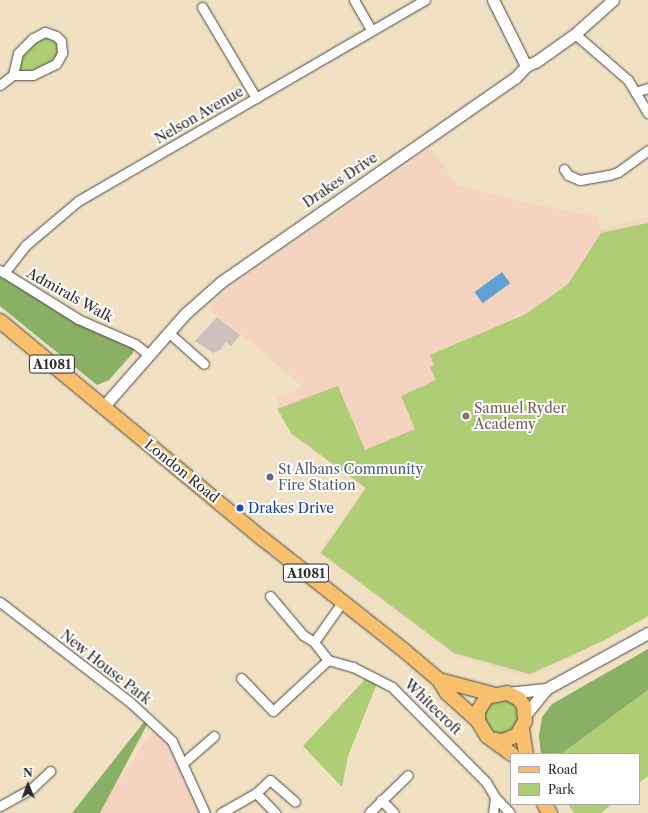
<!DOCTYPE html>
<html>
<head>
<meta charset="utf-8">
<style>
	body { margin:0 }
	#map { position:relative; width:648px; height:813px; overflow:hidden; background:#f0e1c3; font-family:"Libre Caslon Text",serif }
	div>[style] { position:absolute }
	.built>* { inset:0; background:#f4d3c1 }
	.industrial>* { inset:0; background:#d0c0bc }
	.green>* { inset:0; background:#aecd75 }
	.round { border-radius:50% }
	.forest>* { inset:0; background:#8ab066 }
	.water>* { inset:0; background:#5ea1d2; transform-origin:0 0 }
	.roads { filter:drop-shadow(0 0 1px #494642) drop-shadow(0 0 1px #494642) }
	.minor>* { height:9px; margin:-4.5px; padding:0 4.5px; transform-origin:4.5px; border-radius:4.5px; background:#fff }
	.tertiary>* { height:11px; margin:-5.5px; padding:0 5.5px; transform-origin:5.5px; border-radius:5.5px; background:#fff }
	.primary>* { height:14px; margin:-7px; padding:0 7px; transform-origin:7px; border-radius:7px; background:#f8bf6c }
	.dots>* { width:11px; height:11px; translate:-50% -50%; box-sizing:border-box; border:2px solid #fff; border-radius:50% }
	span { translate:-50% -50%; white-space:nowrap; text-align:center; line-height:1.15; -webkit-text-stroke:4px #fff; paint-order:stroke }
	.shield-label span { padding:1px 3px; background:#fff; border:1px solid; border-radius:3px; -webkit-text-stroke-width:0 }
	.shield-label { font-size:13px; color:#2b2b2b; font-weight:700 }
	.street-label { font-size:14px; color:#2b2b2b }
	.education-label { font-size:14px; color:#785e54 }
	.left { translate:0 -50%; text-align:left }
	.service-label { font-size:14px; color:#4e5e75 }
	.transit-label { font-size:14px; color:#164399 }
	.legend { position:absolute; left:510px; top:753px; width:130px; height:52px; box-sizing:border-box; background:#fff; border:1px solid #aaa; margin:0; padding:5px 7px; list-style:none; font-size:12px; color:#2b2b2b }
	.legend li { display:flex; align-items:center; gap:8px; height:20px }
	.legend b { width:20px; border:1px solid #aaa }
	.north { position:absolute; left:8px; top:765px; width:40px; height:40px; -webkit-text-stroke:3px #fff; paint-order:stroke; rotate:359deg; font-size:11px; font-weight:700; line-height:16px; text-align:center; color:#2b2b2b }
	.north::after { content:''; display:block; margin:auto; width:14px; height:18px; background:#2b2b2b; clip-path:polygon(50% 0,100% 100%,50% 72%,0 100%) }
</style>
</head>
<body>
<div id="map">
	<div class="built">
		<div style="clip-path:polygon(431px 148px,457px 185px,513px 200px,598px 217px,601px 230px,648px 217px,648px 617px,606px 640px,530px 677px,454px 655px,319px 553px,364px 488px,290px 434px,277px 398px,303px 387px,241px 334px,207px 308px,234px 284px)"></div>
		<div style="clip-path:polygon(155px 727px,180px 763px,200px 813px,102px 813px,100px 810px)"></div>
	</div>
	<div class="industrial">
		<div style="clip-path:polygon(217px 317px,240px 335px,231px 346px,226px 342px,220px 350px,213px 353px,195px 341px)"></div>
	</div>
	<div class="green">
		<div style="clip-path:polygon(44px 36px,56px 41px,59px 53px,53px 61px,36px 70px,21px 71px,18px 68px,23px 53px,33px 42px)"></div>
		<div style="clip-path:polygon(648px 223px,648px 616px,605px 640px,530px 674px,454px 653px,321px 553px,366px 488px,292px 434px,277px 409px,338px 386px,365px 450px,415px 429px,401px 396px,436px 380px,430px 367px,434px 365px,430px 355px,526px 314px,568px 284px,601px 233px)"></div>
		<div style="clip-path:polygon(369px 675px,378px 681px,348px 756px,342px 787px,303px 746px)"></div>
		<div style="clip-path:polygon(648px 690px,648px 776px,639px 783px,639px 754px,561px 754px)"></div>
		<div class="round" style="left:485px;top:700px;width:34px;height:34px"></div>
		<div style="clip-path:polygon(568px 804px,612px 804px,601px 813px,574px 813px)"></div>
	</div>
	<div class="forest">
		<div style="clip-path:polygon(0 277px,84px 325px,134px 347px,133px 353px,109px 380px,97px 385px,0 306px)"></div>
		<div style="clip-path:polygon(648px 649px,648px 690px,561px 754px,541px 754px,539px 736px,542px 717px,552px 704px)"></div>
		<div style="clip-path:polygon(149px 721px,100px 813px,72px 813px,144px 722px)"></div>
	</div>
	<div class="water">
		<div style="left:502px;top:272px;width:14px;height:34px;rotate:54deg"></div>
	</div>
	<div class="roads">
		<div class="minor">
			<div style="left:354px;top:0;width:34px;rotate:60deg"></div>
			<div style="left:202px;top:7px;width:106px;rotate:59.3deg"></div>
			<div style="left:575px;top:34px;width:70px;rotate:41deg"></div>
			<div style="left:628px;top:80px;width:39px;rotate:59deg"></div>
			<div style="left:0;top:85px;width:16px;rotate:-38deg"></div>
			<div style="left:13px;top:75px;width:20px"></div>
			<div style="left:33px;top:75px;width:25px;rotate:-26deg"></div>
			<div style="left:56px;top:64px;width:13px;rotate:-61deg"></div>
			<div style="left:62px;top:53px;width:12px;rotate:-95deg"></div>
			<div style="left:61px;top:41px;width:7px;rotate:-135deg"></div>
			<div style="left:56px;top:36px;width:12px;rotate:-160deg"></div>
			<div style="left:45px;top:32px;width:13px;rotate:153deg"></div>
			<div style="left:33px;top:38px;width:21px;rotate:135deg"></div>
			<div style="left:18px;top:53px;width:23px;rotate:103deg"></div>
			<div style="left:635px;top:92px;width:14px;rotate:-17deg"></div>
			<div style="left:564px;top:169px;width:7px;rotate:56deg"></div>
			<div style="left:568px;top:175px;width:13px;rotate:23deg"></div>
			<div style="left:580px;top:180px;width:29px;rotate:-10deg"></div>
			<div style="left:609px;top:175px;width:9px;rotate:-18deg"></div>
			<div style="left:618px;top:172px;width:37px;rotate:-36deg"></div>
			<div style="left:0;top:270px;width:92px;rotate:32.1deg"></div>
			<div style="left:78px;top:319px;width:62px;rotate:23.7deg"></div>
			<div style="left:135px;top:344px;width:16px;rotate:38deg"></div>
			<div style="left:4px;top:273px;width:36px;rotate:-52deg"></div>
			<div style="left:26px;top:245px;width:68px;rotate:-40.2deg"></div>
			<div style="left:78px;top:201px;width:401px;rotate:-30.1deg"></div>
			<div style="left:168px;top:332px;width:48px;rotate:41.6deg"></div>
			<div style="left:270px;top:596px;width:51px;rotate:49.8deg"></div>
			<div style="left:303px;top:635px;width:13px;rotate:32deg"></div>
			<div style="left:343px;top:601px;width:50px;rotate:125.3deg"></div>
			<div style="left:314px;top:642px;width:23px;rotate:52deg"></div>
			<div style="left:328px;top:660px;width:26px;rotate:16deg"></div>
			<div style="left:353px;top:667px;width:44px;rotate:27.1deg"></div>
			<div style="left:392px;top:687px;width:134px;rotate:45.3deg"></div>
			<div style="left:486px;top:782px;width:17px;rotate:59deg"></div>
			<div style="left:495px;top:797px;width:16px;rotate:97deg"></div>
			<div style="left:0;top:602px;width:165px;rotate:37.6deg"></div>
			<div style="left:131px;top:703px;width:56px;rotate:42.8deg"></div>
			<div style="left:172px;top:741px;width:79px;rotate:65.4deg"></div>
			<div style="left:241px;top:678px;width:46px;rotate:45.9deg"></div>
			<div style="left:273px;top:711px;width:75px;rotate:-42.8deg"></div>
			<div style="left:183px;top:763px;width:41px;rotate:-41.1deg"></div>
			<div style="left:256px;top:793px;width:28px;rotate:46deg"></div>
			<div style="left:495px;top:797px;width:22px;rotate:47deg"></div>
			<div style="left:381px;top:800px;width:18px;rotate:45deg"></div>
			<div style="left:0;top:806px;width:37px;rotate:-29deg"></div>
			<div style="left:32px;top:788px;width:25px;rotate:-43deg"></div>
			<div style="left:221px;top:813px;width:40px;rotate:-29.7deg"></div>
			<div style="left:256px;top:793px;width:19px;rotate:-43deg"></div>
			<div style="left:270px;top:780px;width:33px;rotate:41deg"></div>
			<div style="left:369px;top:813px;width:54px;rotate:-44.3deg"></div>
		</div>
		<div class="tertiary">
			<div style="left:493px;top:0;width:74px;rotate:63.4deg"></div>
			<div style="left:103px;top:407px;width:125px;rotate:-48.6deg"></div>
			<div style="left:186px;top:313px;width:47px;rotate:-41.5deg"></div>
			<div style="left:221px;top:282px;width:358px;rotate:-34.8deg"></div>
			<div style="left:515px;top:78px;width:16px;rotate:-47deg"></div>
			<div style="left:526px;top:66px;width:12px;rotate:-24deg"></div>
			<div style="left:537px;top:61px;width:47px;rotate:-35.4deg"></div>
			<div style="left:575px;top:34px;width:51px;rotate:-41.8deg"></div>
			<div style="left:507px;top:693px;width:39px;rotate:-6deg"></div>
			<div style="left:526px;top:714px;width:32px;rotate:-51deg"></div>
			<div style="left:546px;top:689px;width:116px;rotate:-28.8deg"></div>
		</div>
		<div class="primary">
			<div style="left:0;top:321px;width:342px;rotate:39.7deg"></div>
			<div style="left:263px;top:539px;width:182px;rotate:38.3deg"></div>
			<div style="left:406px;top:652px;width:43px;rotate:40.3deg"></div>
			<div style="left:439px;top:680px;width:15px;rotate:58deg"></div>
			<div style="left:447px;top:693px;width:42px;rotate:42.1deg"></div>
			<div style="left:439px;top:680px;width:55px;rotate:14.8deg"></div>
			<div style="left:522px;top:729px;width:25px;rotate:81deg"></div>
			<div style="left:495px;top:740px;width:8px;rotate:7deg"></div>
			<div style="left:503px;top:741px;width:15px;rotate:-23deg"></div>
			<div style="left:517px;top:735px;width:16px;rotate:-60deg"></div>
			<div style="left:525px;top:721px;width:15px;rotate:-94deg"></div>
			<div style="left:524px;top:706px;width:9px;rotate:-126deg"></div>
			<div style="left:519px;top:699px;width:13px;rotate:-153deg"></div>
			<div style="left:507px;top:693px;width:20px;rotate:169deg"></div>
			<div style="left:487px;top:697px;width:17px;rotate:123deg"></div>
			<div style="left:478px;top:711px;width:10px;rotate:90deg"></div>
			<div style="left:478px;top:721px;width:17px;rotate:59deg"></div>
			<div style="left:487px;top:736px;width:31px;rotate:36deg"></div>
			<div style="left:544px;top:804px;width:11px;rotate:56deg"></div>
		</div>
	</div>
	<div class="dots">
		<div style="left:466px;top:416px;background:#8d6e63"></div>
		<div style="left:270px;top:477px;background:#5c6f8a"></div>
		<div style="left:240px;top:508px;background:#1a4fb4"></div>
	</div>
	<div class="shield-label">
		<span style="left:52px;top:364px">A1081</span>
		<span style="left:306px;top:573px">A1081</span>
	</div>
	<div class="street-label">
		<span style="left:199px;top:115px;rotate:-30deg">Nelson Avenue</span>
		<span style="left:340px;top:180px;rotate:-34deg">Drakes Drive</span>
		<span style="left:70px;top:295px;rotate:29deg">Admirals Walk</span>
		<span style="left:182px;top:471px;rotate:39deg">London Road</span>
		<span style="left:106px;top:667px;rotate:38deg">New House Park</span>
		<span style="left:433px;top:707px;rotate:44deg">Whitecroft</span>
	</div>
	<div class="education-label">
		<span class="left" style="left:474px;top:416px">Samuel Ryder<br>Academy</span>
	</div>
	<div class="service-label">
		<span class="left" style="left:278px;top:477px">St Albans Community<br>Fire Station</span>
	</div>
	<div class="transit-label">
		<span class="left" style="left:248px;top:508px">Drakes Drive</span>
	</div>
	<ul class="legend">
	<li><b style="height:5px;background:#f8bf6c"></b>Road</li>
	<li><b style="height:11px;background:#aecd75"></b>Park</li>
	</ul>
	<div class="north">N</div>
</div>
</body>
</html>
